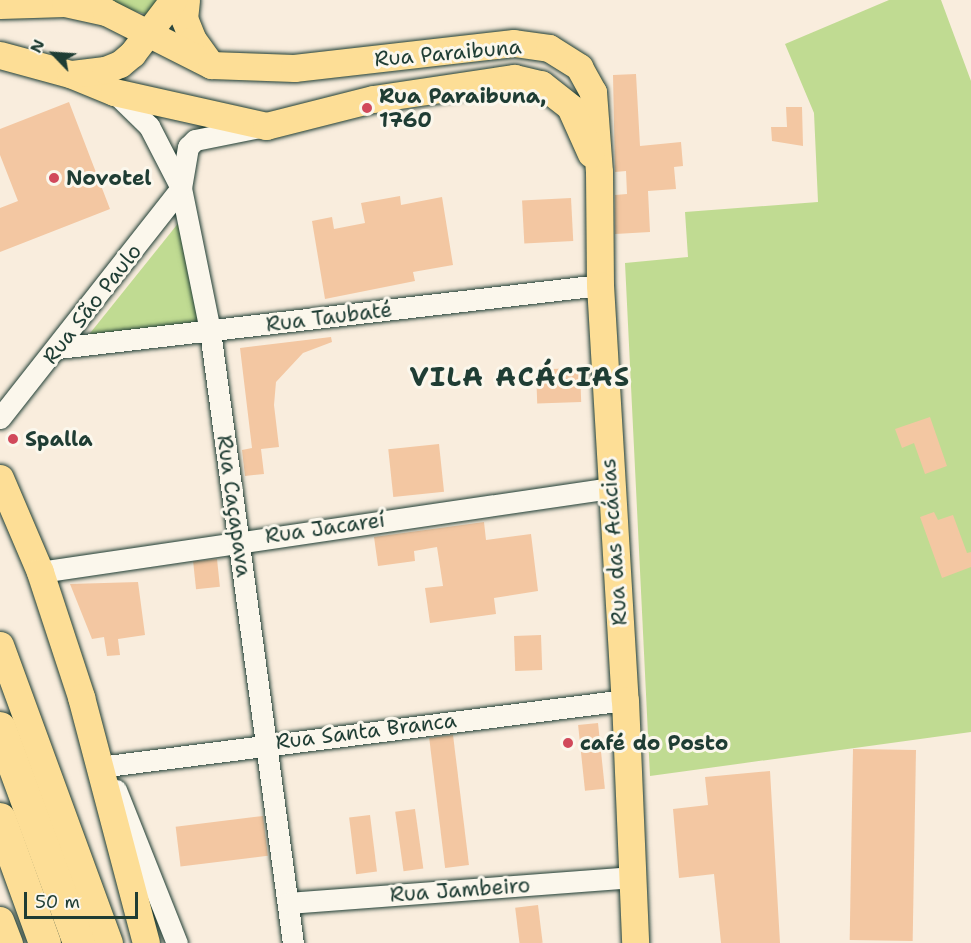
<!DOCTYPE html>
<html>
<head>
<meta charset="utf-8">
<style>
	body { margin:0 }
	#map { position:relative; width:971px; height:943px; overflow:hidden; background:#f9eddd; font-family:"Shantell Sans",sans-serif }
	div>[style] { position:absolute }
	.green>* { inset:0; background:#c0db92 }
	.building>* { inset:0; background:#f3c7a2; transform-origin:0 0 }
	.roads { filter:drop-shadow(0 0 2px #1f3d34) drop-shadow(0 0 2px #1f3d34) }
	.minor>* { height:21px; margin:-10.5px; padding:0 10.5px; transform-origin:10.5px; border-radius:10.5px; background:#fbf7ec }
	.major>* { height:27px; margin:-13.5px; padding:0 13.5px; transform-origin:13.5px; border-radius:13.5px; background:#fdde96 }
	.highway>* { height:32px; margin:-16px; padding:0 16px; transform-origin:16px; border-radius:16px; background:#fdde96 }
	.dots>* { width:16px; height:16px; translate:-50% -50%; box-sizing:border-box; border:3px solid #fbf7ec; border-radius:50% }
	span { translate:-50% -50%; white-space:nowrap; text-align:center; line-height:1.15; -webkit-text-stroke:6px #fbf7ec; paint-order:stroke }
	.street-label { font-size:21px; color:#1f3d34 }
	.poi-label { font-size:21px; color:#1f3d34; font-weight:700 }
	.left { translate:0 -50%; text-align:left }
	.district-label { font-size:27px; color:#1f3d34; font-weight:700; letter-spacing:1.5px }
	.north { position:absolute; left:24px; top:24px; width:60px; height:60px; -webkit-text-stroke:4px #fbf7ec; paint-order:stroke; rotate:295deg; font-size:16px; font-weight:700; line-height:24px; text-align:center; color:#1f3d34 }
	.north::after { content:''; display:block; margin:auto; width:21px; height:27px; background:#1f3d34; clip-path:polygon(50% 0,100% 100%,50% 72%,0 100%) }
	.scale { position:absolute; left:24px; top:892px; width:114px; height:27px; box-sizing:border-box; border:3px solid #1f3d34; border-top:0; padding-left:8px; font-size:18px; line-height:21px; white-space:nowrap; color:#1f3d34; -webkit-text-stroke:4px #fbf7ec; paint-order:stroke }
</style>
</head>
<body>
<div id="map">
	<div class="green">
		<div style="clip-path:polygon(94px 0,159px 0,149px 15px)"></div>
		<div style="clip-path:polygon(889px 0,941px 0,971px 81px,971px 732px,650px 776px,625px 263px,688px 257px,685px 212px,818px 202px,814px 113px,785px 44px)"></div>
		<div style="clip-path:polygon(184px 216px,202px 322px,87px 337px)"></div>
	</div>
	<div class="building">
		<div style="clip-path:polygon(636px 74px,640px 146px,681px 142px,683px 166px,674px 167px,676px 189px,648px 191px,650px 232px,615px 234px,615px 195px,627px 194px,626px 171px,615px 172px,613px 75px)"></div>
		<div style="clip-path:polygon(69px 102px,110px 209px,0 252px,0 208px,18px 201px,0 155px,0 129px)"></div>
		<div style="clip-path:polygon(786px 107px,802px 107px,803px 146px,772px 141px,771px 127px,787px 127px)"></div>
		<div style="clip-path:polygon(400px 196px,401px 205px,442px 197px,453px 265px,413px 272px,415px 281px,325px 299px,312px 221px,332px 217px,334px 229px,365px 223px,361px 203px)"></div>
		<div style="left:571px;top:198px;width:43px;height:49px;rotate:87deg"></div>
		<div style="clip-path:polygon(331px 337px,332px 342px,303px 353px,276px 382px,274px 405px,279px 447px,261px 449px,264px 474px,245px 476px,242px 450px,252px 448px,240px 348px)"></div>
		<div style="left:580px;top:368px;width:34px;height:44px;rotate:88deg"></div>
		<div style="clip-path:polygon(930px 417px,947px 466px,925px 474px,914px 443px,902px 448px,895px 429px)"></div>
		<div style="left:439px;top:444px;width:48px;height:51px;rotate:84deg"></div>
		<div style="clip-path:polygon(934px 512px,938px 520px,953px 515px,967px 553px,971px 552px,971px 567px,942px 578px,920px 517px)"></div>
		<div style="clip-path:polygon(484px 522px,486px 540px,531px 534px,538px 591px,494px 598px,496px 614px,430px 623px,425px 588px,443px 586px,437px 547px,414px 551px,415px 561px,378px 566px,374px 537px)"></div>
		<div style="left:217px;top:559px;width:28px;height:24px;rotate:84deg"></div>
		<div style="clip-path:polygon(138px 582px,145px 635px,118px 639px,120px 655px,107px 656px,104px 637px,92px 639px,70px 584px)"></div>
		<div style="left:541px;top:635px;width:35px;height:27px;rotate:88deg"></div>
		<div style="left:598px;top:723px;width:66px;height:20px;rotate:84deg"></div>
		<div style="left:453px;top:735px;width:131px;height:24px;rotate:83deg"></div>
		<div style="left:853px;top:749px;width:63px;height:191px;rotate:1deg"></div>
		<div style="clip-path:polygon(770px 771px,780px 943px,721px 943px,714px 874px,679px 878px,673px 809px,708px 805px,705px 777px)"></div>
		<div style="left:415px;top:809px;width:60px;height:20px;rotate:82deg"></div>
		<div style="left:370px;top:815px;width:57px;height:21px;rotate:83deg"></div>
		<div style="left:263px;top:816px;width:40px;height:88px;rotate:83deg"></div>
		<div style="left:538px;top:905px;width:38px;height:23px;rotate:83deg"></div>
	</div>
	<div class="roads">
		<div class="minor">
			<div style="left:114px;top:92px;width:49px;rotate:44.2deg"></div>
			<div style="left:149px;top:126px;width:70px;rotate:62.7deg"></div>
			<div style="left:181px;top:188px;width:146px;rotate:78.5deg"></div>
			<div style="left:210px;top:331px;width:618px;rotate:82.28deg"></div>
			<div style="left:58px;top:348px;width:546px;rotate:-6.63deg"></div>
			<div style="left:0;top:418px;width:293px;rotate:-51.8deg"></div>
			<div style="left:181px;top:188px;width:42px;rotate:-80.3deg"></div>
			<div style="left:188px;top:147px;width:10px;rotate:-45deg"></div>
			<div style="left:195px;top:140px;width:66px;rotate:-11.3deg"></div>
			<div style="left:40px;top:572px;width:576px;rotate:-8.38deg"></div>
			<div style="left:107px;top:766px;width:522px;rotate:-7.26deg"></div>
			<div style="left:116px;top:790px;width:165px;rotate:68.3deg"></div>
			<div style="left:288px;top:903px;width:346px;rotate:-4.3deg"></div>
		</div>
		<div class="major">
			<div style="left:186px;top:0;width:18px;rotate:96deg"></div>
			<div style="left:184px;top:18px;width:24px;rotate:68deg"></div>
			<div style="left:193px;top:40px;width:27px;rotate:54deg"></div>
			<div style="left:0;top:5px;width:65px;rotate:-1.8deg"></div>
			<div style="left:65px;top:3px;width:42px;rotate:12.4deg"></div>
			<div style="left:106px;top:12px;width:118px;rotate:26.8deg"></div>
			<div style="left:211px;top:65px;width:83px;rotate:2.1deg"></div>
			<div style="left:294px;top:68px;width:221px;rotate:-6.5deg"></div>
			<div style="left:514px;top:43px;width:35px;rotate:8deg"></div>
			<div style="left:549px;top:48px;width:36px;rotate:32deg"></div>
			<div style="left:579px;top:67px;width:29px;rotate:61deg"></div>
			<div style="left:593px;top:92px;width:80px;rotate:85.7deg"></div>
			<div style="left:599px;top:172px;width:113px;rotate:89.5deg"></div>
			<div style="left:600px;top:285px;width:416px;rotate:86.6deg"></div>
			<div style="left:625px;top:700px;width:243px;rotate:87.6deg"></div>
			<div style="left:0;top:55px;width:73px;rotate:15.2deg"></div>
			<div style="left:70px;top:74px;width:48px;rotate:22.2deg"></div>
			<div style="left:114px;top:92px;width:156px;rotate:12.6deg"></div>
			<div style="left:266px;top:126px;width:110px;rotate:-14.2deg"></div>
			<div style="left:373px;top:99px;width:143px;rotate:-8.5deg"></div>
			<div style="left:514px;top:78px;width:28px;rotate:13deg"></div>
			<div style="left:541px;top:84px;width:37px;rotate:38deg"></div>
			<div style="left:570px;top:107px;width:51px;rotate:65.9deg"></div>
			<div style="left:72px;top:74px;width:33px;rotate:-7deg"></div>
			<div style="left:105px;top:70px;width:16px;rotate:-22deg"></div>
			<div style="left:120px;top:64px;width:16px;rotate:-40deg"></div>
			<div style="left:132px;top:54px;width:68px;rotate:-52.8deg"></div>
			<div style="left:0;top:478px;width:102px;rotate:66.9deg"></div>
			<div style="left:40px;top:572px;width:132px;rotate:71.8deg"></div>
			<div style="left:81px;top:697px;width:254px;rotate:75.2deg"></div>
			<div style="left:0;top:645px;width:317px;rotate:69.9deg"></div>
			<div style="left:0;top:920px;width:25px;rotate:69deg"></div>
		</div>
		<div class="highway">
			<div style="left:0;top:728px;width:229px;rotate:69.8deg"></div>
			<div style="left:0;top:819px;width:132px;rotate:70.1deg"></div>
		</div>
	</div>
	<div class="dots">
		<div style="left:367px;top:108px;background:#d1495b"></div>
		<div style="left:54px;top:178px;background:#d1495b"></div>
		<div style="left:13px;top:439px;background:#d1495b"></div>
		<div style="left:568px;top:743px;background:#d1495b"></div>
	</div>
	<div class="street-label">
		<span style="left:448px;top:53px;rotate:-5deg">Rua Paraibuna</span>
		<span style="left:92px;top:304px;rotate:-52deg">Rua São Paulo</span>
		<span style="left:329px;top:317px;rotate:-7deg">Rua Taubaté</span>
		<span style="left:234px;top:506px;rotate:82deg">Rua Caçapava</span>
		<span style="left:325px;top:528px;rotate:-8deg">Rua Jacareí</span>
		<span style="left:614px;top:542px;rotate:-94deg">Rua das Acácias</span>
		<span style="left:366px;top:731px;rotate:-7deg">Rua Santa Branca</span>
		<span style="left:460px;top:890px;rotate:-4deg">Rua Jambeiro</span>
	</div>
	<div class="poi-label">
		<span class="left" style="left:379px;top:108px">Rua Paraibuna,<br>1760</span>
		<span class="left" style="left:66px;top:178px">Novotel</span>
		<span class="left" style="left:25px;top:439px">Spalla</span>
		<span class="left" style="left:580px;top:743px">café do Posto</span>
	</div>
	<div class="district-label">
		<span style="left:520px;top:377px">VILA ACÁCIAS</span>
	</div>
	<div class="north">N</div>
	<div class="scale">50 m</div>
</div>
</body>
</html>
